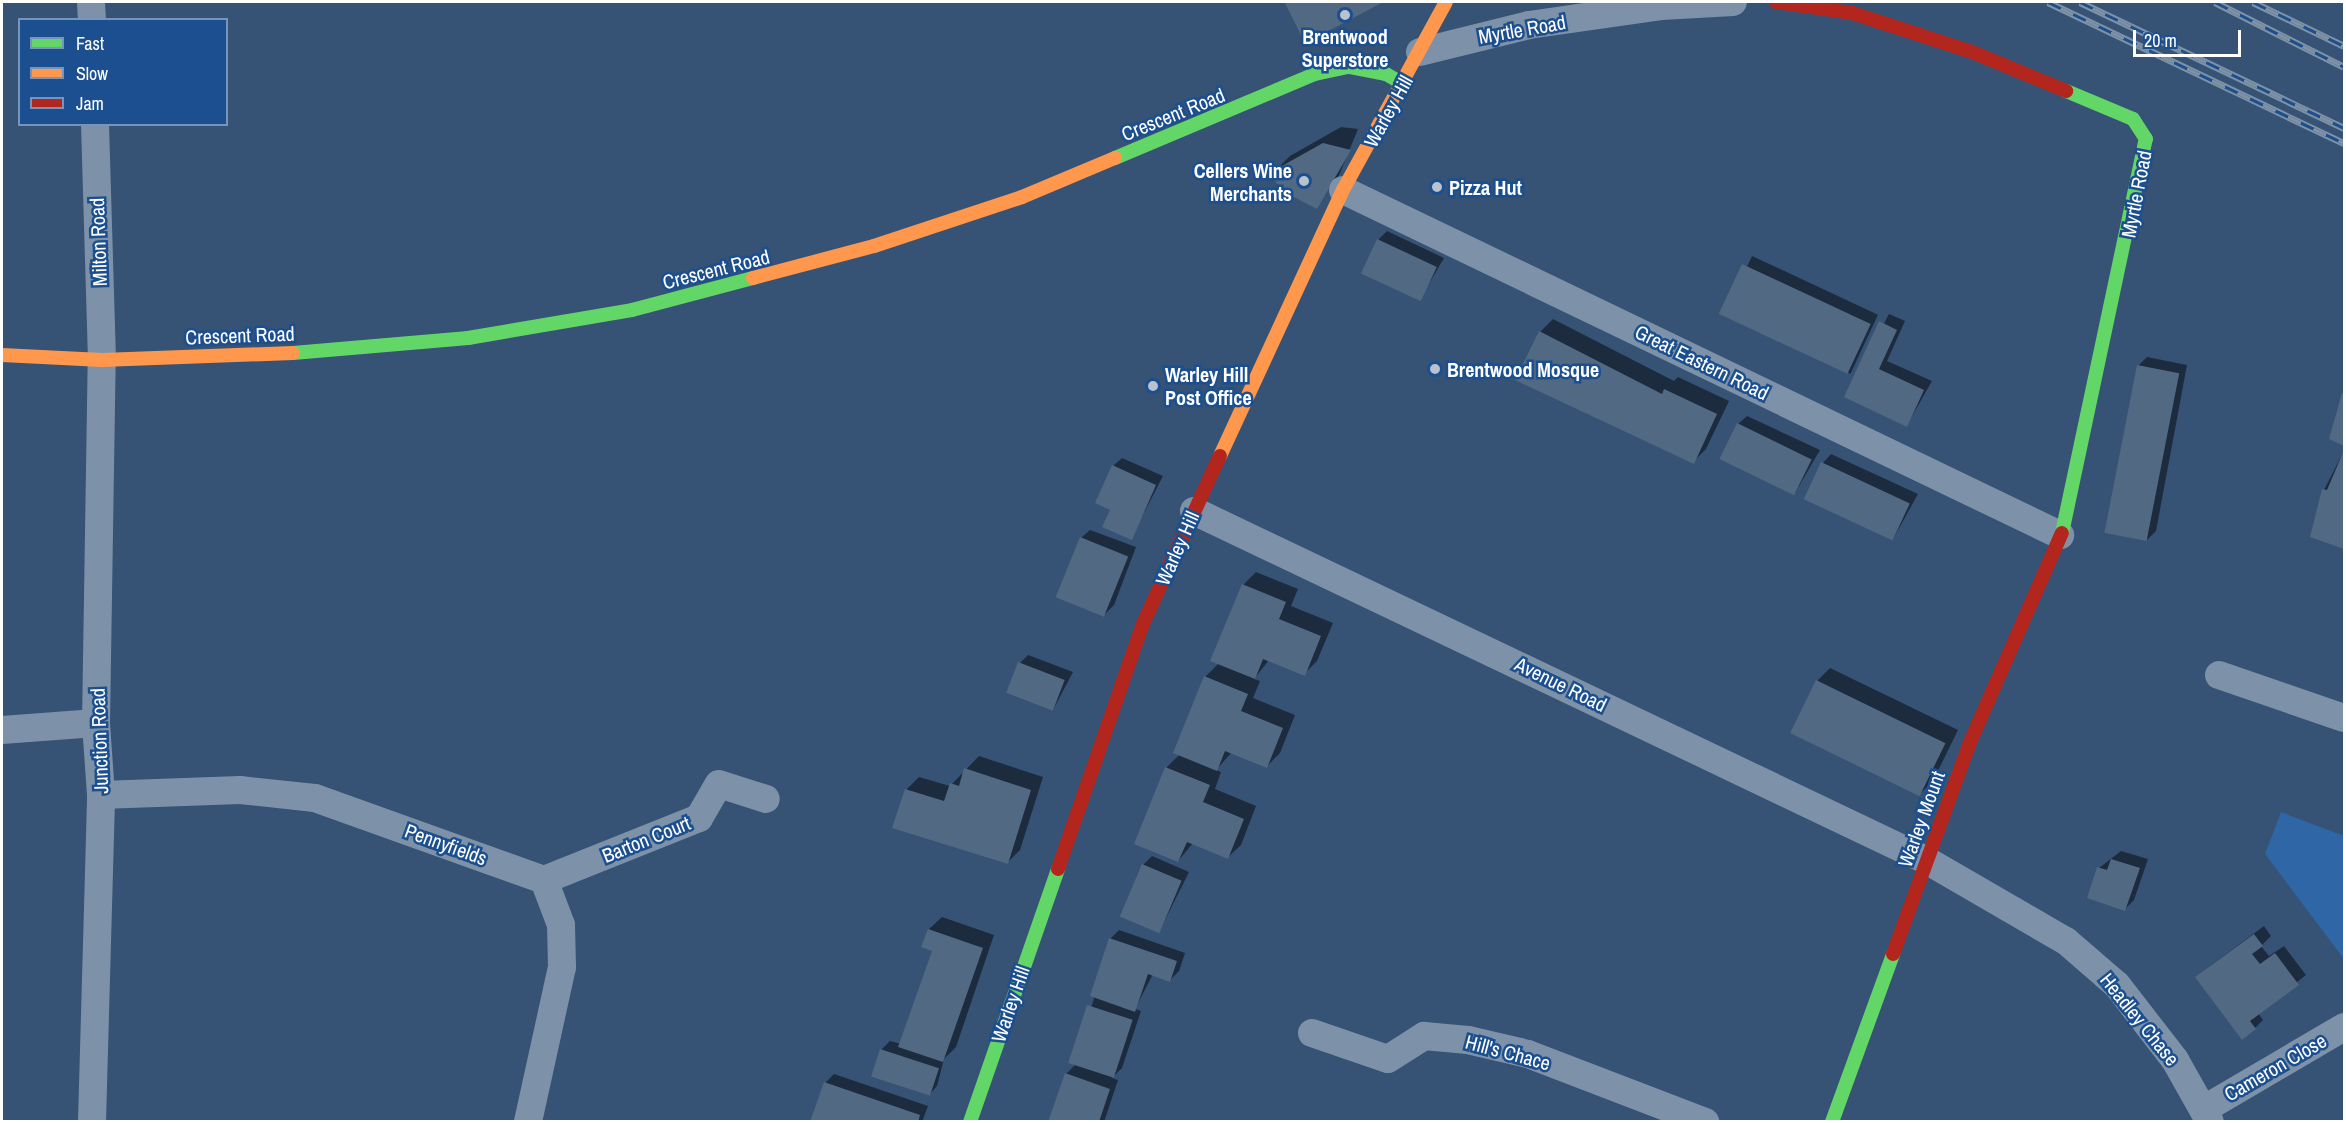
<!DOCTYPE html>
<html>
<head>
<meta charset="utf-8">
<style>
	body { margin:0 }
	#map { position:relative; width:2346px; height:1123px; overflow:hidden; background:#365274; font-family:"Archivo Narrow",sans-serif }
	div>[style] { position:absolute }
	.green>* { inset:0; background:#2f66a5 }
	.shadow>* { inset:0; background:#0007; transform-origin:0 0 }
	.building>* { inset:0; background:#526984; transform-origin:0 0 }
	.street>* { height:28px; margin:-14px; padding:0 14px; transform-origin:14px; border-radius:14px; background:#7d92a8 }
	.fast>* { height:14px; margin:-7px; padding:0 7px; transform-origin:7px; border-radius:7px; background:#63d668 }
	.slow>* { height:14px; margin:-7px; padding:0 7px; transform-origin:7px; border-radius:7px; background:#ff974d }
	.jam>* { height:14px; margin:-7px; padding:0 7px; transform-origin:7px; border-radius:7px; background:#b3261e }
	.rail>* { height:7px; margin-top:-3.5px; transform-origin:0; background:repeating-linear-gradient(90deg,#1b4f8f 0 14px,#7e92a7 0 28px); box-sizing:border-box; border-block:2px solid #7e92a7 }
	.dots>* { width:16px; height:16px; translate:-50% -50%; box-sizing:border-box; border:3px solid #1b4f8f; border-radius:50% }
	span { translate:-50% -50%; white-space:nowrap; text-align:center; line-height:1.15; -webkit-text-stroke:5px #1b4f8f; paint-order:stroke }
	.street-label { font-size:20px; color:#fff }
	.poi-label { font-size:20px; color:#fff; font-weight:700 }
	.right { translate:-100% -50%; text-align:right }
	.left { translate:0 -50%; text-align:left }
	.frame { position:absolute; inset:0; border:3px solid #fff; pointer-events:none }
	.legend { position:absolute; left:18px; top:18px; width:210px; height:108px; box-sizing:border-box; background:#1b4f8f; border:2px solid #7695bc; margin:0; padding:8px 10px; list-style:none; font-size:18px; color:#fff }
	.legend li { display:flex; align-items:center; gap:12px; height:30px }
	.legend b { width:30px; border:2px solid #7695bc }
	.scale { position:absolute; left:2133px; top:30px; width:108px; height:27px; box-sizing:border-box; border:3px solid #fff; border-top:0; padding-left:8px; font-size:18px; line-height:21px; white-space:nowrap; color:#fff; -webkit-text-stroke:4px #1b4f8f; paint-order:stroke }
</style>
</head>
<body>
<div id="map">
	<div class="green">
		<div style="clip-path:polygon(2281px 812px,2344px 836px,2344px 959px,2265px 854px)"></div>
	</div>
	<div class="shadow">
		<div style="clip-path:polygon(1289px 2px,1321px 2px,1333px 25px,1324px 2px,1384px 2px,1306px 41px)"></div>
		<div style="clip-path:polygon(1341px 127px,1358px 129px,1333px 190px,1273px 173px,1290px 156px)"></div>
		<div style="clip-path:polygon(1387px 231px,1444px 258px,1420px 299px,1378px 240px)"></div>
		<div style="left:1752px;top:256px;width:139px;height:65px;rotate:25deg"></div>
		<div style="clip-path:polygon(1889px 314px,1905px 321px,1887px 361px,1932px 381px,1907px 425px,1846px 397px)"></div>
		<div style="clip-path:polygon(1553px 319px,1674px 381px,1678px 377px,1729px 401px,1706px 449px,1693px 462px,1540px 332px)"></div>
		<div style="clip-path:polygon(2147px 357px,2187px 365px,2156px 531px,2147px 540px,2138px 366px)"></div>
		<div style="clip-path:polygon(2344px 402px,2344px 444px,2331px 439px)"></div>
		<div style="clip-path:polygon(1747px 416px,1820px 450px,1795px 493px,1738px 424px)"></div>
		<div style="clip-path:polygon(2344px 451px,2344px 548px,2312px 536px,2324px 490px)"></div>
		<div style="clip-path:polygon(1831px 454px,1918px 494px,1893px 539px,1823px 463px)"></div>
		<div style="clip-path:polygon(1122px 458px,1163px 476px,1131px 538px,1112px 509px,1113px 466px)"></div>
		<div style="clip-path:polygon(1090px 530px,1136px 547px,1114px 605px,1105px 614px,1081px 538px)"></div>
		<div style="clip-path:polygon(1256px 572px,1298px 589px,1291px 606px,1333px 623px,1317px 661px,1304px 674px,1269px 660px,1254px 679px,1260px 681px,1253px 698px,1295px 715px,1280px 753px,1267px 766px,1232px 752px,1216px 770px,1221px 772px,1215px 789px,1256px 806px,1241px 845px,1228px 857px,1193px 843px,1178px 861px,1166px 768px,1180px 754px,1205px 677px,1219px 663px,1243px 585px)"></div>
		<div style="clip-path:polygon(1028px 655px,1073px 672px,1053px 710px,1020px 663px)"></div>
		<div style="clip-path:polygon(1830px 668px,1958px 730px,1933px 781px,1920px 794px,1792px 732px,1817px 681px)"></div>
		<div style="clip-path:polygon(979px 756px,1043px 777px,1020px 850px,1007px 863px,906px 790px,919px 777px,950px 786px)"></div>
		<div style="clip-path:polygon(2121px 851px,2148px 859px,2134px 900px,2125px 909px,2099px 868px)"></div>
		<div style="clip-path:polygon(1152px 856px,1189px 872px,1159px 932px,1143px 865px)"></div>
		<div style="clip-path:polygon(942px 917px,994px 935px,956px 1047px,944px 1059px,937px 1086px,929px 1095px,873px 1076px,882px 1049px,890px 1041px,901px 1044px,933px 950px,929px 929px)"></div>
		<div style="clip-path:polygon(2264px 926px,2271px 936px,2261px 946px,2269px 956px,2284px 946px,2306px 975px,2258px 1013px,2263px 1020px,2255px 1028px,2206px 969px)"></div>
		<div style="clip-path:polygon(1119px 930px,1185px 953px,1179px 971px,1170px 980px,1153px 974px,1135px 1009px,1141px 1011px,1122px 1068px,1112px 1078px,1118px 1080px,1104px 1122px,1050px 1122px,1066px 1074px,1076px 1064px,1110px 939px)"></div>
		<div style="clip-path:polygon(834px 1074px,928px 1106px,922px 1122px,814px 1122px,825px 1083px)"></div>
	</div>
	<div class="building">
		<div style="clip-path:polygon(1384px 2px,1305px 43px,1285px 3px,1288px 2px)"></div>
		<div style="clip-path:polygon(1323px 143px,1351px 150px,1317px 209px,1280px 190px,1271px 172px)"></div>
		<div style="left:1377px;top:239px;width:66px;height:38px;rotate:25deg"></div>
		<div style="left:1742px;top:264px;width:142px;height:55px;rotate:25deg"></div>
		<div style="clip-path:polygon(1879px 321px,1897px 330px,1879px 369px,1924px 390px,1907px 427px,1844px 397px)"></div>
		<div style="clip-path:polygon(1539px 331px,1662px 394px,1664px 389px,1717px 414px,1694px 464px,1515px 380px)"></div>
		<div style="left:2137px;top:365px;width:43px;height:171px;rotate:11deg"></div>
		<div style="clip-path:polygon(2342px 393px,2344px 393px,2344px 446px,2329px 439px)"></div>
		<div style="left:1737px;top:423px;width:83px;height:40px;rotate:26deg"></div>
		<div style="clip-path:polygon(2344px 450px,2344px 549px,2310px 537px,2322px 489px,2327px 490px)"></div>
		<div style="left:1821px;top:462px;width:98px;height:41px;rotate:25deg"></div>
		<div style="clip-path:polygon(1112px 465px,1156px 485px,1132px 540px,1102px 527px,1110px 510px,1095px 503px)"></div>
		<div style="left:1080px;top:537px;width:52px;height:65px;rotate:22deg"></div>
		<div style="clip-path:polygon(1242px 584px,1286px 602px,1279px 619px,1321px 636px,1305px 676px,1263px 659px,1255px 679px,1210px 661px)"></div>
		<div style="left:1018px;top:662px;width:50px;height:33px;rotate:21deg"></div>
		<div style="clip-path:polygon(1204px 676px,1248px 694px,1241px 711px,1283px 728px,1267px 768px,1225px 751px,1217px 771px,1173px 753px)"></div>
		<div style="left:1816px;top:680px;width:144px;height:59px;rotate:26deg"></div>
		<div style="clip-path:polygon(1165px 767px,1210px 785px,1203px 802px,1244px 819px,1228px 859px,1187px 842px,1178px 862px,1134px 844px)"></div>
		<div style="clip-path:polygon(964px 768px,1031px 790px,1008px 864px,892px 828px,905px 789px,944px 801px,950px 783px,959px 786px)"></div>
		<div style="clip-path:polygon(2111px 859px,2140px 868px,2125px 911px,2087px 898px,2097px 867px,2107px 870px)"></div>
		<div style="left:1142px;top:864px;width:43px;height:57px;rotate:23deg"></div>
		<div style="clip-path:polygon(928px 929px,983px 948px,943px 1062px,898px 1047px,932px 951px,921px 947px)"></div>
		<div style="clip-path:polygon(2254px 934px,2263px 946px,2252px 954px,2260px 964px,2275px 953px,2299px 985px,2250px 1021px,2256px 1029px,2242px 1040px,2195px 977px)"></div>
		<div style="clip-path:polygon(1109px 938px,1177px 961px,1170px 982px,1148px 974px,1135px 1012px,1090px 996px)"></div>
		<div style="left:1087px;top:1005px;width:48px;height:61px;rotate:18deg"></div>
		<div style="left:880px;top:1049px;width:62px;height:29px;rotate:18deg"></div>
		<div style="clip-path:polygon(1065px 1073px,1110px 1089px,1099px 1122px,1048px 1122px)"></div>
		<div style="clip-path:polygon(824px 1082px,920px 1115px,918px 1122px,810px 1122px)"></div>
	</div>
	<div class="street">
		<div style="left:91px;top:2px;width:18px;rotate:87deg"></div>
		<div style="left:1420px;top:52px;width:112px;rotate:-13.9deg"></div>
		<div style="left:1529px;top:25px;width:133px;rotate:-8.2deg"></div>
		<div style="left:1661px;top:6px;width:72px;rotate:-3.2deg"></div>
		<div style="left:1343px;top:190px;width:796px;rotate:25.7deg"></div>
		<div style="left:1194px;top:511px;width:811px;rotate:25.49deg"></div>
		<div style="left:1926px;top:860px;width:162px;rotate:30.1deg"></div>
		<div style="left:2066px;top:941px;width:67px;rotate:40.8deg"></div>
		<div style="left:2117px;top:985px;width:95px;rotate:52.3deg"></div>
		<div style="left:2175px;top:1060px;width:71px;rotate:60.6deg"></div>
		<div style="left:2219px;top:675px;width:132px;rotate:19deg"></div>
		<div style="left:2px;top:730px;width:94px;rotate:-4.3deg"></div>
		<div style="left:101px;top:795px;width:139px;rotate:-2.1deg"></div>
		<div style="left:240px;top:790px;width:75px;rotate:6.1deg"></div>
		<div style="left:315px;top:798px;width:243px;rotate:19.7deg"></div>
		<div style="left:544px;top:880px;width:48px;rotate:69.3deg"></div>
		<div style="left:561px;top:925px;width:42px;rotate:88.6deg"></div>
		<div style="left:562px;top:967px;width:159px;rotate:102.4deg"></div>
		<div style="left:544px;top:880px;width:167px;rotate:-21.8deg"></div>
		<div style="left:699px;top:818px;width:39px;rotate:-60deg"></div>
		<div style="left:719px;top:784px;width:49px;rotate:17.7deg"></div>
		<div style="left:1312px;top:1033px;width:80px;rotate:18.9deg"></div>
		<div style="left:1388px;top:1059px;width:43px;rotate:-32.6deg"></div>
		<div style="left:1424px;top:1036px;width:44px;rotate:5.2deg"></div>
		<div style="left:1468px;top:1040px;width:62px;rotate:13.1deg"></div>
		<div style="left:1528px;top:1054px;width:190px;rotate:21deg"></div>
		<div style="left:2206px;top:1108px;width:160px;rotate:-30.4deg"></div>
		<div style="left:92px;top:1122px;width:327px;rotate:-88.4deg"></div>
		<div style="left:101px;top:795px;width:72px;rotate:-94deg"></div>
		<div style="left:96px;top:723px;width:363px;rotate:-89.1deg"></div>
		<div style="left:102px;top:360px;width:236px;rotate:-91.7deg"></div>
	</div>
	<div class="fast">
		<div style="left:1115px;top:158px;width:217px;rotate:-22.8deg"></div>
		<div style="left:1315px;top:74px;width:35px;rotate:-12deg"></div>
		<div style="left:1349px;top:67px;width:38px;rotate:11deg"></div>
		<div style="left:1386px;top:74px;width:20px;rotate:30deg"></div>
		<div style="left:293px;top:353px;width:176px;rotate:-4.9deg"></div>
		<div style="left:468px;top:338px;width:166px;rotate:-9.7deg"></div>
		<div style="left:632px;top:310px;width:125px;rotate:-14.8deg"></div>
		<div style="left:2062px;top:533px;width:403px;rotate:-78deg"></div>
		<div style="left:2146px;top:139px;width:24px;rotate:-123deg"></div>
		<div style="left:2133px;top:119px;width:73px;rotate:-157.3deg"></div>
		<div style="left:970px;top:1122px;width:268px;rotate:-70.8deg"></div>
		<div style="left:1832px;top:1122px;width:179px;rotate:-70deg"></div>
	</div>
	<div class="slow">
		<div style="left:753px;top:278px;width:125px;rotate:-14.8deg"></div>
		<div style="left:874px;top:246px;width:156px;rotate:-18.3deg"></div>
		<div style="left:1022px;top:197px;width:101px;rotate:-22.8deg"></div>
		<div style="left:2px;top:355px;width:100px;rotate:2.9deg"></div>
		<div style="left:102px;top:360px;width:191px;rotate:-2.1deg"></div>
		<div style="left:1220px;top:456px;width:293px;rotate:-65.2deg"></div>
		<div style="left:1343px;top:190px;width:214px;rotate:-61.3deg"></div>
	</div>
	<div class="jam">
		<div style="left:1776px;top:2px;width:77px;rotate:8.2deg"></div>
		<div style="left:1852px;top:13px;width:126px;rotate:18deg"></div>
		<div style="left:1972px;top:52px;width:102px;rotate:22.5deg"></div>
		<div style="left:1058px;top:869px;width:257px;rotate:-70.9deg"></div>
		<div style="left:1142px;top:626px;width:187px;rotate:-65.4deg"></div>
		<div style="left:1893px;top:954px;width:228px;rotate:-70deg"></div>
		<div style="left:1971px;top:740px;width:226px;rotate:-66.3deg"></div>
	</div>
	<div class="rail">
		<div style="left:2048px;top:2px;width:328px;rotate:25.5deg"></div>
		<div style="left:2080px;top:2px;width:293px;rotate:25.5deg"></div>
		<div style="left:2215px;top:2px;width:144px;rotate:26.7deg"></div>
		<div style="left:2253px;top:2px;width:101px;rotate:25.8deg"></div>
	</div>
	<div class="dots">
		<div style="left:1345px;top:15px;background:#b9c2ce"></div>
		<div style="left:1304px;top:181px;background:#b9c2ce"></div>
		<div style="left:1437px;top:187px;background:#b9c2ce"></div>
		<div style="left:1435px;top:369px;background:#b9c2ce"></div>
		<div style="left:1153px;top:386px;background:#b9c2ce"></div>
	</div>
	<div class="street-label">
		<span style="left:1522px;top:29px;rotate:-10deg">Myrtle Road</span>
		<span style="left:1388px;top:111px;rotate:-61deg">Warley Hill</span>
		<span style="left:1173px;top:114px;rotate:-22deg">Crescent Road</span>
		<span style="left:2136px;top:194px;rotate:-79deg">Myrtle Road</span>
		<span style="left:98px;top:242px;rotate:-92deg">Milton Road</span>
		<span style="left:716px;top:269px;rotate:-14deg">Crescent Road</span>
		<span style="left:240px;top:335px;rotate:-2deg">Crescent Road</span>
		<span style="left:1702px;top:362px;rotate:26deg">Great Eastern Road</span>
		<span style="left:1177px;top:548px;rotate:-66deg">Warley Hill</span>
		<span style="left:1561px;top:684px;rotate:26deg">Avenue Road</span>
		<span style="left:99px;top:741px;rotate:-92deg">Junction Road</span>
		<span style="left:1921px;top:819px;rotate:-70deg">Warley Mount</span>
		<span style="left:646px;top:839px;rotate:-22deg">Barton Court</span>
		<span style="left:446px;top:844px;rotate:20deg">Pennyfields</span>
		<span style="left:1010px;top:1004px;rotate:-71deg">Warley Hill</span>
		<span style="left:2140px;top:1019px;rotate:51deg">Headley Chase</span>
		<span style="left:1508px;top:1052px;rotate:15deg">Hill's Chace</span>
		<span style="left:2275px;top:1067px;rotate:-30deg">Cameron Close</span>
	</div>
	<div class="poi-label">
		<span style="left:1345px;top:48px">Brentwood<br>Superstore</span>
		<span class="right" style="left:1292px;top:182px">Cellers Wine<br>Merchants</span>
		<span class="left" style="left:1449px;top:187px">Pizza Hut</span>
		<span class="left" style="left:1447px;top:369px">Brentwood Mosque</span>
		<span class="left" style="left:1165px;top:386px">Warley Hill<br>Post Office</span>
	</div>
	<div class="frame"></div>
	<ul class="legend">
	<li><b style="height:8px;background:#63d668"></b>Fast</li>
	<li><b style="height:8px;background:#ff974d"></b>Slow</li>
	<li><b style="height:8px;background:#b3261e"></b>Jam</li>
	</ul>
	<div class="scale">20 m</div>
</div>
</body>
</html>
